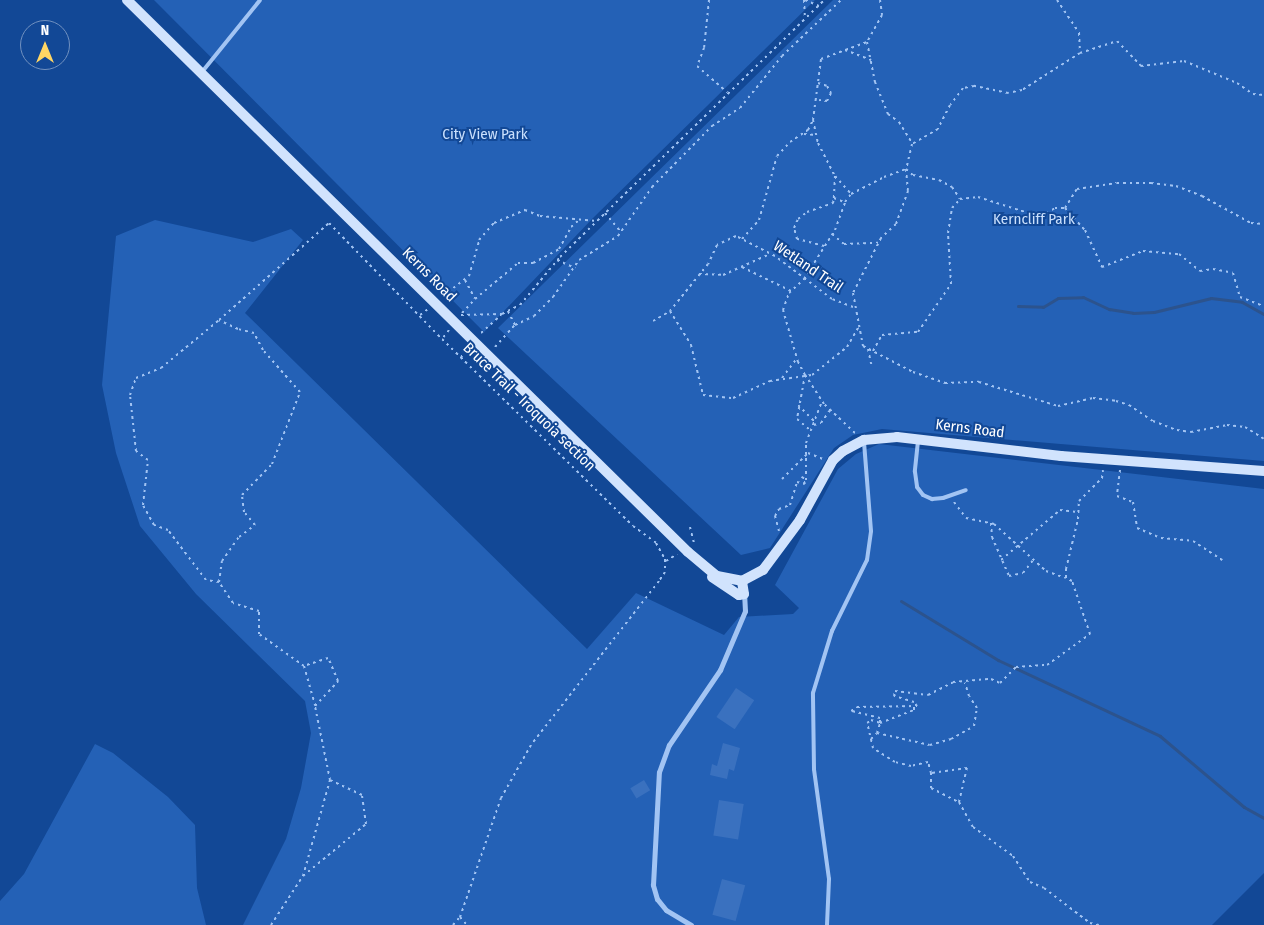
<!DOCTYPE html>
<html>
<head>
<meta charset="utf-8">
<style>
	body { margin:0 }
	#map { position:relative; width:1264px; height:925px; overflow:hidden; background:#124896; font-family:"Fira Sans Condensed",sans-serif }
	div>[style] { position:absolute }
	.green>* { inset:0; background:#2461b6 }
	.stream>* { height:3px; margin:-1.5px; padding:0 1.5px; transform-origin:1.5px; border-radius:1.5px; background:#2c538d }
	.building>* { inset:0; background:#3a71bf; transform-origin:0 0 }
	.path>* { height:2px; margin-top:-1px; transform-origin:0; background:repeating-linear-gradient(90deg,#a2c4f3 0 2.5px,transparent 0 6.5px) }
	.lane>* { height:4px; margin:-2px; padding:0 2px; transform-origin:2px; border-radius:2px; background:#a2c4f3 }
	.street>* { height:5px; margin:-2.5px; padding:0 2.5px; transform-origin:2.5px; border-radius:2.5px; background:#a2c4f3 }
	.secondary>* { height:10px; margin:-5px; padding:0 5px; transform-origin:5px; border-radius:5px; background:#d1e3fd }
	span { translate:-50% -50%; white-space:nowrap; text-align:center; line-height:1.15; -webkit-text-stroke:4px #124896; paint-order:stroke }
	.park-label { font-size:15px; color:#cae0fd }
	.street-label { font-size:15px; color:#fff }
	.north { position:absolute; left:20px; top:20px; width:50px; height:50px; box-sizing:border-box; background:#124896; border:1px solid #7191c0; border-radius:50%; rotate:0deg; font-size:14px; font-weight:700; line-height:20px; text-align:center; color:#fff }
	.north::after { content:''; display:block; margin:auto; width:18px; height:22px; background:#ffd664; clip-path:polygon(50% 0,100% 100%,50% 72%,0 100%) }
</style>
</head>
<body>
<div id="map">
	<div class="green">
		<div style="clip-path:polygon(154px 0,815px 0,593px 218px,484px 332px)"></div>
		<div style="clip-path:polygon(833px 0,1264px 0,1264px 461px,882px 429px,853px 435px,834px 448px,770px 548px,741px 555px,498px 328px)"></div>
		<div style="clip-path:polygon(155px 220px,253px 242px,291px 229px,303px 240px,245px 313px,587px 649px,636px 593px,724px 635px,739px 617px,793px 614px,799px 608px,775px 585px,838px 469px,856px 454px,879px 444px,1264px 489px,1264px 873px,1212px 925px,243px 925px,286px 839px,301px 788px,311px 733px,305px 701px,196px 594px,140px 526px,116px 453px,102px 385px,116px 236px)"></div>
		<div style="clip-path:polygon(95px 744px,113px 753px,168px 797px,195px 825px,197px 888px,206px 925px,0 925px,0 901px,24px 874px)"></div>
	</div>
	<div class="stream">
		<div style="left:1018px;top:306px;width:25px;rotate:2deg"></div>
		<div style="left:1043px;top:307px;width:17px;rotate:-31deg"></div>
		<div style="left:1058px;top:298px;width:25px;rotate:-2deg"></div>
		<div style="left:1083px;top:297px;width:29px;rotate:25deg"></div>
		<div style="left:1109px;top:309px;width:24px;rotate:9deg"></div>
		<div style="left:1133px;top:313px;width:21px;rotate:-3deg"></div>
		<div style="left:1154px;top:312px;width:59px;rotate:-13.8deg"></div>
		<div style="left:1211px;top:298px;width:31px;rotate:7deg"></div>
		<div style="left:1242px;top:302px;width:25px;rotate:29deg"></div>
		<div style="left:901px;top:601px;width:114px;rotate:31.3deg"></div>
		<div style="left:998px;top:660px;width:179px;rotate:25.1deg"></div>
		<div style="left:1160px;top:736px;width:110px;rotate:40.2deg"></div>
		<div style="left:1244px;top:807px;width:23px;rotate:29deg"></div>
	</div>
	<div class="building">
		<div style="left:736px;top:688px;width:22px;height:35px;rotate:34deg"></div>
		<div style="clip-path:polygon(723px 743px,740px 748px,734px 771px,729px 769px,727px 779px,710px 775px,712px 764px,717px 766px)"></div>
		<div style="left:644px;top:780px;width:12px;height:16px;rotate:59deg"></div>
		<div style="left:719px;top:800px;width:25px;height:36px;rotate:9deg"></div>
		<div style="left:722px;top:879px;width:24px;height:37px;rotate:15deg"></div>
	</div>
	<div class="path">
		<div style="left:709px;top:0;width:48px;rotate:95.9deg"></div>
		<div style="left:704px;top:48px;width:19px;rotate:111deg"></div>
		<div style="left:697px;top:66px;width:40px;rotate:41deg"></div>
		<div style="left:804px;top:0;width:18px;rotate:87deg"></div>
		<div style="left:805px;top:0;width:15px;rotate:23deg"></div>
		<div style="left:880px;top:0;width:15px;rotate:82deg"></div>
		<div style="left:882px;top:15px;width:31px;rotate:119deg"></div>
		<div style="left:867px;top:42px;width:41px;rotate:78.7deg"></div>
		<div style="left:875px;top:82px;width:35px;rotate:68deg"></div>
		<div style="left:888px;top:114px;width:14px;rotate:36deg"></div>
		<div style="left:899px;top:122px;width:25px;rotate:58deg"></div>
		<div style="left:1057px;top:0;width:40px;rotate:56deg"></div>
		<div style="left:1079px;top:33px;width:20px;rotate:87deg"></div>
		<div style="left:1080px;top:53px;width:69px;rotate:147.5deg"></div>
		<div style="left:1022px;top:90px;width:14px;rotate:168deg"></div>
		<div style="left:1008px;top:93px;width:35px;rotate:-168deg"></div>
		<div style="left:974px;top:86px;width:11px;rotate:170deg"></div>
		<div style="left:963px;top:88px;width:21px;rotate:127deg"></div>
		<div style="left:950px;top:105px;width:27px;rotate:117deg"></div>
		<div style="left:938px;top:129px;width:30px;rotate:150deg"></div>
		<div style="left:912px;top:144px;width:26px;rotate:103deg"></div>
		<div style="left:906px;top:169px;width:22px;rotate:85deg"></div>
		<div style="left:908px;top:191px;width:35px;rotate:110deg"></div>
		<div style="left:896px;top:224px;width:21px;rotate:137deg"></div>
		<div style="left:881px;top:238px;width:62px;rotate:117deg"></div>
		<div style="left:853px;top:293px;width:54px;rotate:79.3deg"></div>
		<div style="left:863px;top:346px;width:56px;rotate:27.5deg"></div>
		<div style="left:913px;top:372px;width:34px;rotate:19deg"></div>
		<div style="left:945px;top:383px;width:34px;rotate:-2deg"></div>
		<div style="left:979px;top:382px;width:83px;rotate:16.9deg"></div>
		<div style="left:1058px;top:406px;width:36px;rotate:-13deg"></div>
		<div style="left:1093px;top:398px;width:23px;rotate:7deg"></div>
		<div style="left:1116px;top:401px;width:14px;rotate:17deg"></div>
		<div style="left:1129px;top:405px;width:29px;rotate:34deg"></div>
		<div style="left:1153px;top:421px;width:26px;rotate:21deg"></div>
		<div style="left:1177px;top:430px;width:14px;rotate:8deg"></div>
		<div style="left:1191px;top:432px;width:37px;rotate:-11deg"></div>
		<div style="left:1227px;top:425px;width:18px;rotate:6deg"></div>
		<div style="left:1245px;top:427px;width:22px;rotate:32deg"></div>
		<div style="left:845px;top:50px;width:28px;rotate:21deg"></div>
		<div style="left:1080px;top:53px;width:39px;rotate:-18deg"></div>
		<div style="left:1117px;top:41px;width:35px;rotate:46deg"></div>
		<div style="left:1141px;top:66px;width:43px;rotate:-6.6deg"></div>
		<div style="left:1184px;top:61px;width:57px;rotate:22.5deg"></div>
		<div style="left:1237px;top:83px;width:19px;rotate:35deg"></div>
		<div style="left:1253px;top:94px;width:11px;rotate:5deg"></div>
		<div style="left:818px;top:83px;width:9px;rotate:18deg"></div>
		<div style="left:827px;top:86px;width:8px;rotate:60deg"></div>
		<div style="left:831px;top:93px;width:9px;rotate:117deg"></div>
		<div style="left:827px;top:101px;width:8px;rotate:-173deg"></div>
		<div style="left:813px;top:120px;width:24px;rotate:78deg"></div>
		<div style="left:818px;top:143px;width:37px;rotate:63deg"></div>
		<div style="left:835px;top:176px;width:24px;rotate:48deg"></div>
		<div style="left:804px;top:134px;width:12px;rotate:5deg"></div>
		<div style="left:835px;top:176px;width:22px;rotate:93deg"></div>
		<div style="left:834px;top:198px;width:11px;rotate:22deg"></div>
		<div style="left:1065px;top:208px;width:30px;rotate:48deg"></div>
		<div style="left:1085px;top:230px;width:41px;rotate:65.3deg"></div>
		<div style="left:1102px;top:267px;width:44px;rotate:-21.3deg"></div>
		<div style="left:1143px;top:251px;width:36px;rotate:5deg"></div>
		<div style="left:1179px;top:254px;width:27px;rotate:39deg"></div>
		<div style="left:1200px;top:271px;width:13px;rotate:-9deg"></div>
		<div style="left:1213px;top:269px;width:20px;rotate:11deg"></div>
		<div style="left:1233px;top:273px;width:25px;rotate:74deg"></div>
		<div style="left:1240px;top:297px;width:26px;rotate:21deg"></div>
		<div style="left:605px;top:213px;width:25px;rotate:50deg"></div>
		<div style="left:832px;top:234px;width:16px;rotate:40deg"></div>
		<div style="left:844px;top:244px;width:34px;rotate:-2deg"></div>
		<div style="left:742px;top:239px;width:25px;rotate:-48deg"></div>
		<div style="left:759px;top:220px;width:66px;rotate:-74.3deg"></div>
		<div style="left:777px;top:156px;width:19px;rotate:-47deg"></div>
		<div style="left:790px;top:142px;width:22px;rotate:-34deg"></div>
		<div style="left:808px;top:130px;width:11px;rotate:-63deg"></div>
		<div style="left:813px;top:120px;width:62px;rotate:-82.5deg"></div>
		<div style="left:821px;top:59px;width:49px;rotate:-20.3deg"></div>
		<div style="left:824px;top:246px;width:28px;rotate:-165deg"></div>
		<div style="left:797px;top:239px;width:11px;rotate:-105deg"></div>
		<div style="left:794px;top:228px;width:10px;rotate:-66deg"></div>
		<div style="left:798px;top:219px;width:11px;rotate:-38deg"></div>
		<div style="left:807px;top:212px;width:28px;rotate:-19deg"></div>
		<div style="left:833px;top:203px;width:5px;rotate:-79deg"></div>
		<div style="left:557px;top:260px;width:20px;rotate:24deg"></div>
		<div style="left:742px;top:267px;width:55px;rotate:26.1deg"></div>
		<div style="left:699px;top:274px;width:24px;rotate:2deg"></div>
		<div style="left:723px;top:275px;width:51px;rotate:-24.1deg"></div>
		<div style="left:465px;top:280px;width:21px;rotate:62deg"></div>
		<div style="left:475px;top:299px;width:56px;rotate:-39.9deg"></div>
		<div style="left:518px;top:263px;width:15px"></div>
		<div style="left:533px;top:263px;width:30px;rotate:-28deg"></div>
		<div style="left:559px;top:249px;width:25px;rotate:-61deg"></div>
		<div style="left:571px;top:227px;width:11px;rotate:-41deg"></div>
		<div style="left:443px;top:296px;width:33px;rotate:-38deg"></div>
		<div style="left:469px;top:276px;width:37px;rotate:-74deg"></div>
		<div style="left:479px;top:240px;width:23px;rotate:-49deg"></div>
		<div style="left:494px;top:223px;width:34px;rotate:-23deg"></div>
		<div style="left:525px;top:210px;width:16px;rotate:22deg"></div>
		<div style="left:540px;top:216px;width:57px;rotate:5deg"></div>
		<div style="left:853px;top:307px;width:22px;rotate:-159deg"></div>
		<div style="left:832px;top:299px;width:71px;rotate:-143deg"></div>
		<div style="left:775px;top:256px;width:44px;rotate:-152.9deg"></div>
		<div style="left:736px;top:236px;width:21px;rotate:155deg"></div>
		<div style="left:717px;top:245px;width:21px;rotate:115deg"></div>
		<div style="left:708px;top:264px;width:60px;rotate:129deg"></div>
		<div style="left:670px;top:311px;width:40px;rotate:58deg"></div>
		<div style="left:691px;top:345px;width:51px;rotate:76.5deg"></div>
		<div style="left:703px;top:395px;width:30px;rotate:6deg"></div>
		<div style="left:733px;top:398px;width:41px;rotate:-24.7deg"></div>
		<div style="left:770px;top:381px;width:42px;rotate:-8.1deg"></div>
		<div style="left:812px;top:375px;width:45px;rotate:-38.7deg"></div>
		<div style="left:847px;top:347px;width:24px;rotate:-60deg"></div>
		<div style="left:462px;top:313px;width:19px;rotate:-47deg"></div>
		<div style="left:420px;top:315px;width:10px;rotate:-37deg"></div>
		<div style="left:461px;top:315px;width:41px;rotate:-1.4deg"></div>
		<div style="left:502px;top:314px;width:20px;rotate:-27deg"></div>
		<div style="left:520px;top:305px;width:62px;rotate:-50.2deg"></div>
		<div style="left:560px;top:257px;width:368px;rotate:-44.2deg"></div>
		<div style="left:653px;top:321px;width:20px;rotate:-30deg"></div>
		<div style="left:515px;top:325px;width:21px;rotate:-25deg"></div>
		<div style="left:534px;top:316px;width:27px;rotate:-45deg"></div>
		<div style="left:553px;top:297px;width:45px;rotate:-54.9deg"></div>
		<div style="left:579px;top:260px;width:46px;rotate:-31.6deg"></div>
		<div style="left:618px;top:236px;width:60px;rotate:-55.2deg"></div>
		<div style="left:652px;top:187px;width:86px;rotate:-45.5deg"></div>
		<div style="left:712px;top:126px;width:33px;rotate:-33deg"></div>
		<div style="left:740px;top:108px;width:67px;rotate:-51.1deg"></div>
		<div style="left:782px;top:56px;width:81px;rotate:-43.5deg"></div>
		<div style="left:449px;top:330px;width:11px;rotate:128deg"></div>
		<div style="left:442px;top:339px;width:267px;rotate:44.4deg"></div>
		<div style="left:633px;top:526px;width:29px;rotate:36deg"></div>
		<div style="left:656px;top:543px;width:18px;rotate:61deg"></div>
		<div style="left:665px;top:559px;width:13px;rotate:90deg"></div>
		<div style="left:665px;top:572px;width:11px;rotate:124deg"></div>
		<div style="left:659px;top:581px;width:208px;rotate:128deg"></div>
		<div style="left:531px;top:745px;width:61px;rotate:119.5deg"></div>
		<div style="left:501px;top:798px;width:126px;rotate:109deg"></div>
		<div style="left:460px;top:917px;width:11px;rotate:49deg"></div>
		<div style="left:481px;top:333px;width:27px;rotate:-42deg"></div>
		<div style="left:495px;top:347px;width:30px;rotate:-48deg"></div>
		<div style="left:515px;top:325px;width:16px;rotate:-117deg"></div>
		<div style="left:868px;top:349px;width:19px;rotate:78deg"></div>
		<div style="left:873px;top:351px;width:18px;rotate:-61deg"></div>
		<div style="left:882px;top:335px;width:36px;rotate:-5deg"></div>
		<div style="left:918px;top:332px;width:58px;rotate:-55.5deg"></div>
		<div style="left:951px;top:284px;width:51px;rotate:-93.4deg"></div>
		<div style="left:948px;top:233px;width:25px;rotate:-81deg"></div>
		<div style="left:952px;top:208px;width:12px;rotate:-48deg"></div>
		<div style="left:461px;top:358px;width:12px;rotate:-66deg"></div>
		<div style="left:805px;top:375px;width:45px;rotate:100.3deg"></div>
		<div style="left:797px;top:419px;width:17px;rotate:40deg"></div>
		<div style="left:782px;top:378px;width:25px;rotate:-53deg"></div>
		<div style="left:798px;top:405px;width:23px;rotate:45deg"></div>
		<div style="left:814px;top:425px;width:7px;rotate:-16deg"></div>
		<div style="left:821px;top:423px;width:16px;rotate:-55deg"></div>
		<div style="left:855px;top:433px;width:42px;rotate:-136.9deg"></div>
		<div style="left:824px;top:404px;width:35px;rotate:-123deg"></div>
		<div style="left:805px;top:375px;width:15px;rotate:-118deg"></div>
		<div style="left:798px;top:362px;width:54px;rotate:-106.1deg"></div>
		<div style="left:783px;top:310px;width:18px;rotate:-71deg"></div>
		<div style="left:789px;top:293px;width:21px;rotate:-43deg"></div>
		<div style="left:804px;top:279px;width:58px;rotate:-57.7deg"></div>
		<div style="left:835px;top:230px;width:30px;rotate:-70deg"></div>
		<div style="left:845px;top:202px;width:10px;rotate:-53deg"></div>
		<div style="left:851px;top:194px;width:37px;rotate:-27deg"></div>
		<div style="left:884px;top:177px;width:23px;rotate:-20deg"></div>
		<div style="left:906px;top:169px;width:9px;rotate:41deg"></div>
		<div style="left:913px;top:175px;width:26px;rotate:11deg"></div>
		<div style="left:939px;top:180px;width:15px;rotate:28deg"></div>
		<div style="left:952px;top:187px;width:14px;rotate:56deg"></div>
		<div style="left:960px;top:199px;width:18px;rotate:-6deg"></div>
		<div style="left:978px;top:197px;width:66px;rotate:17.6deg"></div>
		<div style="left:1041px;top:217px;width:17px;rotate:-33deg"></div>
		<div style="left:1055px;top:208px;width:10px"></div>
		<div style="left:1065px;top:208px;width:22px;rotate:-58deg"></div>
		<div style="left:1077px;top:189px;width:40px;rotate:-8.5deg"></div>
		<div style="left:1117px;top:183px;width:34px"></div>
		<div style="left:1151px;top:183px;width:25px;rotate:7deg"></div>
		<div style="left:1176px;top:186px;width:28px;rotate:21deg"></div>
		<div style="left:1202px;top:196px;width:56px;rotate:28.9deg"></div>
		<div style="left:1251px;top:223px;width:13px;rotate:4deg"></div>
		<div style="left:1120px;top:470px;width:26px;rotate:97deg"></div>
		<div style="left:1117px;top:496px;width:17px;rotate:21deg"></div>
		<div style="left:1133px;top:502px;width:26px;rotate:81deg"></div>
		<div style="left:1137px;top:528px;width:26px;rotate:23deg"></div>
		<div style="left:1161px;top:538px;width:32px;rotate:5deg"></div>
		<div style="left:1193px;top:541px;width:35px;rotate:33deg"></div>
		<div style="left:782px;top:479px;width:37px;rotate:-45deg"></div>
		<div style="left:808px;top:453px;width:16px;rotate:22deg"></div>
		<div style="left:805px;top:484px;width:8px;rotate:-113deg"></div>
		<div style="left:802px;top:477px;width:5px;rotate:37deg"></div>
		<div style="left:806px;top:480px;width:37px;rotate:-90deg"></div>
		<div style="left:806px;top:443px;width:45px;rotate:-69.1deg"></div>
		<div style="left:954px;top:502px;width:20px;rotate:53deg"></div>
		<div style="left:966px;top:518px;width:29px;rotate:12deg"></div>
		<div style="left:994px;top:524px;width:70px;rotate:42.1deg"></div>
		<div style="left:1046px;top:571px;width:20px;rotate:20deg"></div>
		<div style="left:991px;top:523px;width:14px;rotate:86deg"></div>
		<div style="left:992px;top:537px;width:43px;rotate:66.4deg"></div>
		<div style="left:1009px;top:576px;width:14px;rotate:-12deg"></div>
		<div style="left:1023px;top:573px;width:18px;rotate:-52deg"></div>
		<div style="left:690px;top:527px;width:16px;rotate:76deg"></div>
		<div style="left:779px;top:531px;width:16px;rotate:-105deg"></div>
		<div style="left:775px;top:516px;width:8px;rotate:-60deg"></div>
		<div style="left:779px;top:509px;width:12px;rotate:-20deg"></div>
		<div style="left:790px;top:505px;width:24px;rotate:-73deg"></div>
		<div style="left:797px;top:482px;width:8px;rotate:14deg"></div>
		<div style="left:1001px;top:560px;width:77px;rotate:-40.3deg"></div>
		<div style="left:1060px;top:510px;width:17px;rotate:7deg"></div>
		<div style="left:666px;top:561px;width:13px;rotate:-32deg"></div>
		<div style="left:219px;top:582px;width:13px;rotate:-171deg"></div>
		<div style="left:206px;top:580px;width:63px;rotate:-127.2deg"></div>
		<div style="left:168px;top:530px;width:15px;rotate:-160deg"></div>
		<div style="left:154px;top:525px;width:23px;rotate:-119deg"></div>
		<div style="left:143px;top:505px;width:45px;rotate:-83.7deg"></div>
		<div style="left:148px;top:460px;width:15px;rotate:-143deg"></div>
		<div style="left:136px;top:451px;width:56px;rotate:-96.1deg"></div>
		<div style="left:130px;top:395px;width:18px;rotate:-71deg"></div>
		<div style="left:136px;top:378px;width:27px;rotate:-22deg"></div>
		<div style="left:161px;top:368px;width:75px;rotate:-39.6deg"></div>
		<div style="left:304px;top:666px;width:41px;rotate:74.2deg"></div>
		<div style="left:877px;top:733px;width:54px;rotate:12.8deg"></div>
		<div style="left:930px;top:745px;width:22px;rotate:-16deg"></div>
		<div style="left:951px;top:739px;width:26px;rotate:-29deg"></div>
		<div style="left:974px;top:726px;width:18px;rotate:-81deg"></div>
		<div style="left:977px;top:708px;width:14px;rotate:-124deg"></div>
		<div style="left:969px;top:696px;width:14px;rotate:-107deg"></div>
		<div style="left:871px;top:739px;width:8px;rotate:-45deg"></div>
		<div style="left:877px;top:733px;width:10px;rotate:-73deg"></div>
		<div style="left:880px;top:723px;width:36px;rotate:-21deg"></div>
		<div style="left:914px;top:710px;width:3px;rotate:-90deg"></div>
		<div style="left:931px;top:773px;width:15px;rotate:90deg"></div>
		<div style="left:931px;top:788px;width:31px;rotate:27deg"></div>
		<div style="left:959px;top:802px;width:29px;rotate:61deg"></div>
		<div style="left:973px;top:827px;width:49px;rotate:35.9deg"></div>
		<div style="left:1013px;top:856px;width:31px;rotate:57deg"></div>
		<div style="left:1030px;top:882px;width:15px;rotate:23deg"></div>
		<div style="left:1044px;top:888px;width:58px;rotate:37.3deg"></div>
		<div style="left:1090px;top:923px;width:9px;rotate:13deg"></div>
		<div style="left:959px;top:802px;width:35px;rotate:-77deg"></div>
		<div style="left:967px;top:768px;width:36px;rotate:172deg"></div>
		<div style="left:931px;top:773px;width:11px;rotate:-105deg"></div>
		<div style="left:928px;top:762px;width:17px;rotate:167deg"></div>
		<div style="left:911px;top:766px;width:16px;rotate:-166deg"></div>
		<div style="left:895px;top:762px;width:26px;rotate:-148deg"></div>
		<div style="left:873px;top:748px;width:26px;rotate:-103deg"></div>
		<div style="left:867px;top:723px;width:5px;rotate:-37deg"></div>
		<div style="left:871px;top:720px;width:9px;rotate:18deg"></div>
		<div style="left:880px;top:723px;width:5px;rotate:-90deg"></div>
		<div style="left:880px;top:718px;width:30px;rotate:-166deg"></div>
		<div style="left:851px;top:711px;width:7px;rotate:-34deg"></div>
		<div style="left:857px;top:707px;width:60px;rotate:-1deg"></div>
		<div style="left:917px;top:706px;width:5px;rotate:-127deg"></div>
		<div style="left:914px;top:702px;width:21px;rotate:-163deg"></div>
		<div style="left:894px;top:696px;width:5px;rotate:-79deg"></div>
		<div style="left:895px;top:691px;width:33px;rotate:7deg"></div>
		<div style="left:928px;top:695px;width:28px;rotate:-27deg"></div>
		<div style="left:953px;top:682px;width:38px;rotate:-5deg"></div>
		<div style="left:991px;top:679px;width:10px;rotate:24deg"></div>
		<div style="left:1000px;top:683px;width:23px;rotate:-45deg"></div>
		<div style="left:1016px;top:667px;width:31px;rotate:-4deg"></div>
		<div style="left:1047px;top:665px;width:53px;rotate:-35.8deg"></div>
		<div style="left:1090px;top:634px;width:56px;rotate:-108.8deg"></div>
		<div style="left:1072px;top:581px;width:7px;rotate:-153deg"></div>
		<div style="left:1066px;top:578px;width:9px;rotate:-90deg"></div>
		<div style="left:1066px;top:569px;width:51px;rotate:-76.5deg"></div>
		<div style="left:1078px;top:519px;width:18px;rotate:-87deg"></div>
		<div style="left:1079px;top:501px;width:33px;rotate:-45deg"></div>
		<div style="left:1102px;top:478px;width:8px;rotate:-83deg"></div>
		<div style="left:303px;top:876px;width:100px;rotate:-74.3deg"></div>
		<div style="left:271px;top:925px;width:59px;rotate:-56.9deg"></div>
		<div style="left:303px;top:876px;width:82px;rotate:-39.5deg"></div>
		<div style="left:366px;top:824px;width:29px;rotate:-98deg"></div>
		<div style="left:362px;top:795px;width:35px;rotate:-155deg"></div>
		<div style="left:330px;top:780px;width:76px;rotate:-101.5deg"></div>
		<div style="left:315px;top:706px;width:34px;rotate:-47deg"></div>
		<div style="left:338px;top:681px;width:25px;rotate:-113deg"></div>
		<div style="left:328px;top:658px;width:25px;rotate:162deg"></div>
		<div style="left:304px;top:666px;width:55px;rotate:-144.6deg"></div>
		<div style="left:259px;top:634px;width:23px;rotate:-90deg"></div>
		<div style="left:259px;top:611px;width:27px;rotate:-163deg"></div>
		<div style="left:233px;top:603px;width:25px;rotate:-124deg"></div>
		<div style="left:219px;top:582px;width:21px;rotate:-82deg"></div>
		<div style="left:222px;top:561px;width:29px;rotate:-55deg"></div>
		<div style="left:239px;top:537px;width:20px;rotate:-37deg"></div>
		<div style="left:255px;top:525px;width:17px;rotate:-130deg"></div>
		<div style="left:244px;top:512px;width:17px;rotate:-97deg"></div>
		<div style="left:242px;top:495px;width:43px;rotate:-45.9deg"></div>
		<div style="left:272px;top:464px;width:77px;rotate:-68.7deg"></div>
		<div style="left:300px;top:392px;width:56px;rotate:-131.4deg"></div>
		<div style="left:263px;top:350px;width:19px;rotate:-118deg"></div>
		<div style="left:254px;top:333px;width:16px;rotate:-166deg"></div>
		<div style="left:238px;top:329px;width:21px;rotate:-155deg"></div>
		<div style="left:219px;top:320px;width:147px;rotate:-41.4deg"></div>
		<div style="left:329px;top:223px;width:162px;rotate:45.8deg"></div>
		<div style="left:453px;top:925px;width:11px;rotate:-49deg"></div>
	</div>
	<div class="lane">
		<div style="left:202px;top:72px;width:92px;rotate:-51.1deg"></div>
		<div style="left:918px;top:441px;width:31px;rotate:96deg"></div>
		<div style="left:915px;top:472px;width:15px;rotate:82deg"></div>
		<div style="left:917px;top:487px;width:10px;rotate:53deg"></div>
		<div style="left:923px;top:495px;width:10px;rotate:24deg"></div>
		<div style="left:932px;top:499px;width:11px;rotate:-5deg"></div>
		<div style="left:943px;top:498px;width:24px;rotate:-19deg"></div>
		<div style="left:827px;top:925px;width:46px;rotate:-87.5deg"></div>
		<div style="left:829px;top:879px;width:111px;rotate:-97.8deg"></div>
		<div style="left:814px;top:769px;width:76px;rotate:-90.8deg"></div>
		<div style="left:813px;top:693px;width:65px;rotate:-73deg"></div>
		<div style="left:832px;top:631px;width:79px;rotate:-63.8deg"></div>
		<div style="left:867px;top:560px;width:29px;rotate:-82deg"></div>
		<div style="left:871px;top:531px;width:88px;rotate:-94.5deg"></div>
	</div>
	<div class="street">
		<div style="left:691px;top:925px;width:29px;rotate:-149deg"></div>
		<div style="left:666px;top:910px;width:14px;rotate:-129deg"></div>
		<div style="left:657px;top:899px;width:15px;rotate:-106deg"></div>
		<div style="left:653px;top:885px;width:113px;rotate:-87deg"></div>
		<div style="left:659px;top:772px;width:29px;rotate:-70deg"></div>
		<div style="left:669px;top:745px;width:91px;rotate:-55.8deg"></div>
		<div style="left:720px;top:670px;width:64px;rotate:-67deg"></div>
		<div style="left:745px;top:611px;width:17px;rotate:-93deg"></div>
	</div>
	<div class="secondary">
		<div style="left:127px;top:0;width:787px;rotate:44.54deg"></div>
		<div style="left:688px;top:552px;width:38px;rotate:40deg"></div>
		<div style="left:717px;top:576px;width:25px;rotate:11deg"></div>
		<div style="left:742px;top:581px;width:24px;rotate:-28deg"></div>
		<div style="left:763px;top:570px;width:62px;rotate:-53.5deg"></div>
		<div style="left:800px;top:520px;width:68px;rotate:-61.2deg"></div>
		<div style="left:833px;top:460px;width:13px;rotate:-42deg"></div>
		<div style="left:843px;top:451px;width:24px;rotate:-28deg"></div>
		<div style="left:864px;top:440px;width:33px;rotate:-5deg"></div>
		<div style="left:897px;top:437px;width:165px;rotate:6.6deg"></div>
		<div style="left:1061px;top:456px;width:204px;rotate:4.2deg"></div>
		<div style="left:712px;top:577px;width:32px;rotate:34deg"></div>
		<div style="left:739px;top:595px;width:5px;rotate:-11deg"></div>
		<div style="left:744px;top:594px;width:13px;rotate:-99deg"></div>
	</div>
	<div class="park-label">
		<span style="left:485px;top:135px">City View Park</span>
		<span style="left:1034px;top:220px">Kerncliff Park</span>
	</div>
	<div class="street-label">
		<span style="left:808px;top:267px;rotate:34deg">Wetland Trail</span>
		<span style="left:429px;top:275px;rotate:45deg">Kerns Road</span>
		<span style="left:529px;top:407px;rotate:44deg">Bruce Trail - Iroquoia section</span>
		<span style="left:970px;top:429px;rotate:7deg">Kerns Road</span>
	</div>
	<div class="north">N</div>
</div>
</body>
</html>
